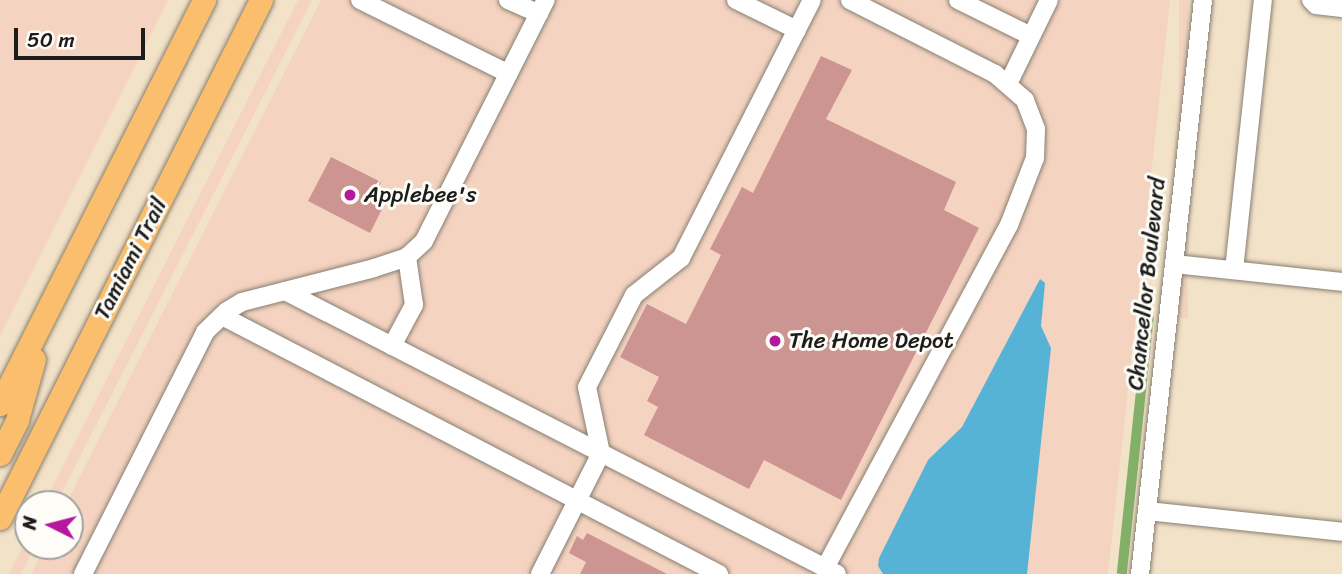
<!DOCTYPE html>
<html>
<head>
<meta charset="utf-8">
<style>
	body { margin:0 }
	#map { position:relative; width:1342px; height:574px; overflow:hidden; background:#f2e2c7; font-family:Sriracha,sans-serif }
	div>[style] { position:absolute }
	.built>* { inset:0; background:#f4d3c0; transform-origin:0 0 }
	.forest>* { inset:0; background:#83b068; transform-origin:0 0 }
	.water>* { inset:0; background:#57b3d5 }
	.building>* { inset:0; background:#cc9592 }
	.roads { filter:drop-shadow(0 0 2px #877f72) drop-shadow(0 0 2px #877f72) }
	.minor>* { height:18px; margin:-9px; padding:0 9px; transform-origin:9px; border-radius:9px; background:#fff }
	.major>* { height:23px; margin:-11.5px; padding:0 11.5px; transform-origin:11.5px; border-radius:11.5px; background:#fabe6d }
	.dots>* { width:19px; height:19px; translate:-50% -50%; box-sizing:border-box; border:4px solid #fdfcf7; border-radius:50% }
	span { translate:-50% -50%; white-space:nowrap; text-align:center; line-height:1.15; -webkit-text-stroke:6px #fdfcf7; paint-order:stroke }
	.poi-label { font-size:23px; color:#1c1c1c }
	.left { translate:0 -50%; text-align:left }
	.street-label { font-size:23px; color:#1c1c1c }
	.north { position:absolute; left:14px; top:490px; width:70px; height:70px; box-sizing:border-box; background:#fdfcf7; border:2px solid #a3a29f; border-radius:50%; rotate:276deg; font-size:19px; font-weight:700; line-height:28px; text-align:center; color:#1c1c1c }
	.north::after { content:''; display:block; margin:auto; width:24px; height:32px; background:#b5179e; clip-path:polygon(50% 0,100% 100%,50% 72%,0 100%) }
	.scale { position:absolute; left:14px; top:28px; width:131px; height:32px; box-sizing:border-box; border:4px solid #1c1c1c; border-top:0; padding-left:9px; font-size:21px; line-height:24px; white-space:nowrap; color:#1c1c1c; -webkit-text-stroke:5px #fdfcf7; paint-order:stroke }
</style>
</head>
<body>
<div id="map">
	<div class="built">
		<div style="clip-path:polygon(0 0,168px 0,0 336px)"></div>
		<div style="clip-path:polygon(298px 0,312px 0,56px 504px,44px 504px)"></div>
		<div style="clip-path:polygon(321px 0,1170px 0,1108px 574px,31px 574px,45px 546px,70px 546px,70px 504px,66px 504px)"></div>
		<div style="left:1179px;top:0;width:9px;height:318px"></div>
		<div style="clip-path:polygon(28px 536px,28px 546px,35px 546px,21px 574px,9px 574px)"></div>
	</div>
	<div class="forest">
		<div style="left:1154px;top:315px;width:261px;height:10px;rotate:96deg"></div>
	</div>
	<div class="water">
		<div style="clip-path:polygon(1040px 279px,1045px 283px,1041px 326px,1051px 348px,1027px 574px,883px 574px,878px 566px,879px 558px,928px 460px,962px 427px)"></div>
	</div>
	<div class="building">
		<div style="clip-path:polygon(821px 56px,852px 70px,826px 119px,956px 182px,944px 210px,979px 228px,841px 500px,764px 460px,749px 489px,644px 435px,658px 407px,647px 401px,659px 377px,620px 357px,647px 304px,686px 324px,721px 255px,710px 249px,742px 187px,753px 193px)"></div>
		<div style="clip-path:polygon(331px 157px,381px 182px,378px 189px,389px 195px,370px 233px,308px 201px)"></div>
		<div style="clip-path:polygon(587px 533px,667px 574px,580px 574px,586px 562px,569px 553px,577px 536px,583px 540px)"></div>
	</div>
	<div class="roads">
		<div class="minor">
			<div style="left:360px;top:0;width:166px;rotate:26.4deg"></div>
			<div style="left:508px;top:0;width:34px;rotate:24deg"></div>
			<div style="left:736px;top:0;width:68px;rotate:26.2deg"></div>
			<div style="left:958px;top:0;width:81px;rotate:26.3deg"></div>
			<div style="left:1311px;top:0;width:7px;rotate:45deg"></div>
			<div style="left:1316px;top:5px;width:26px;rotate:7deg"></div>
			<div style="left:1008px;top:84px;width:93px;rotate:-64deg"></div>
			<div style="left:1174px;top:264px;width:169px;rotate:6.1deg"></div>
			<div style="left:1234px;top:270px;width:272px;rotate:-83.9deg"></div>
			<div style="left:285px;top:291px;width:620px;rotate:27.14deg"></div>
			<div style="left:222px;top:316px;width:560px;rotate:27.43deg"></div>
			<div style="left:392px;top:346px;width:47px;rotate:-61.8deg"></div>
			<div style="left:414px;top:305px;width:49px;rotate:-98.3deg"></div>
			<div style="left:1147px;top:511px;width:196px;rotate:6.1deg"></div>
			<div style="left:825px;top:568px;width:389px;rotate:-61.8deg"></div>
			<div style="left:1009px;top:225px;width:72px;rotate:-68.8deg"></div>
			<div style="left:1035px;top:158px;width:29px;rotate:-88deg"></div>
			<div style="left:1036px;top:129px;width:31px;rotate:-111deg"></div>
			<div style="left:1025px;top:100px;width:40px;rotate:-139deg"></div>
			<div style="left:995px;top:74px;width:163px;rotate:-153deg"></div>
			<div style="left:83px;top:574px;width:271px;rotate:-63.2deg"></div>
			<div style="left:205px;top:332px;width:30px;rotate:-44deg"></div>
			<div style="left:227px;top:311px;width:17px;rotate:-31deg"></div>
			<div style="left:242px;top:302px;width:136px;rotate:-14.4deg"></div>
			<div style="left:374px;top:268px;width:35px;rotate:-18deg"></div>
			<div style="left:407px;top:257px;width:23px;rotate:-43deg"></div>
			<div style="left:424px;top:241px;width:270px;rotate:-63.2deg"></div>
			<div style="left:540px;top:574px;width:136px;rotate:-63.2deg"></div>
			<div style="left:601px;top:453px;width:67px;rotate:-102deg"></div>
			<div style="left:587px;top:387px;width:103px;rotate:-62.9deg"></div>
			<div style="left:634px;top:295px;width:60px;rotate:-38.2deg"></div>
			<div style="left:681px;top:258px;width:289px;rotate:-63.1deg"></div>
			<div style="left:1140px;top:574px;width:577px;rotate:-83.74deg"></div>
		</div>
		<div class="major">
			<div style="left:0;top:404px;width:453px;rotate:-63.2deg"></div>
			<div style="left:0;top:454px;width:38px;rotate:-63deg"></div>
			<div style="left:17px;top:420px;width:63px;rotate:-74.4deg"></div>
			<div style="left:0;top:518px;width:580px;rotate:-63.26deg"></div>
		</div>
	</div>
	<div class="dots">
		<div style="left:350px;top:195px;background:#b5179e"></div>
		<div style="left:775px;top:341px;background:#b5179e"></div>
	</div>
	<div class="poi-label">
		<span class="left" style="left:364px;top:195px">Applebee's</span>
		<span class="left" style="left:789px;top:341px">The Home Depot</span>
	</div>
	<div class="street-label">
		<span style="left:131px;top:259px;rotate:-63deg">Tamiami Trail</span>
		<span style="left:1147px;top:284px;rotate:-84deg">Chancellor Boulevard</span>
	</div>
	<div class="north">N</div>
	<div class="scale">50 m</div>
</div>
</body>
</html>
